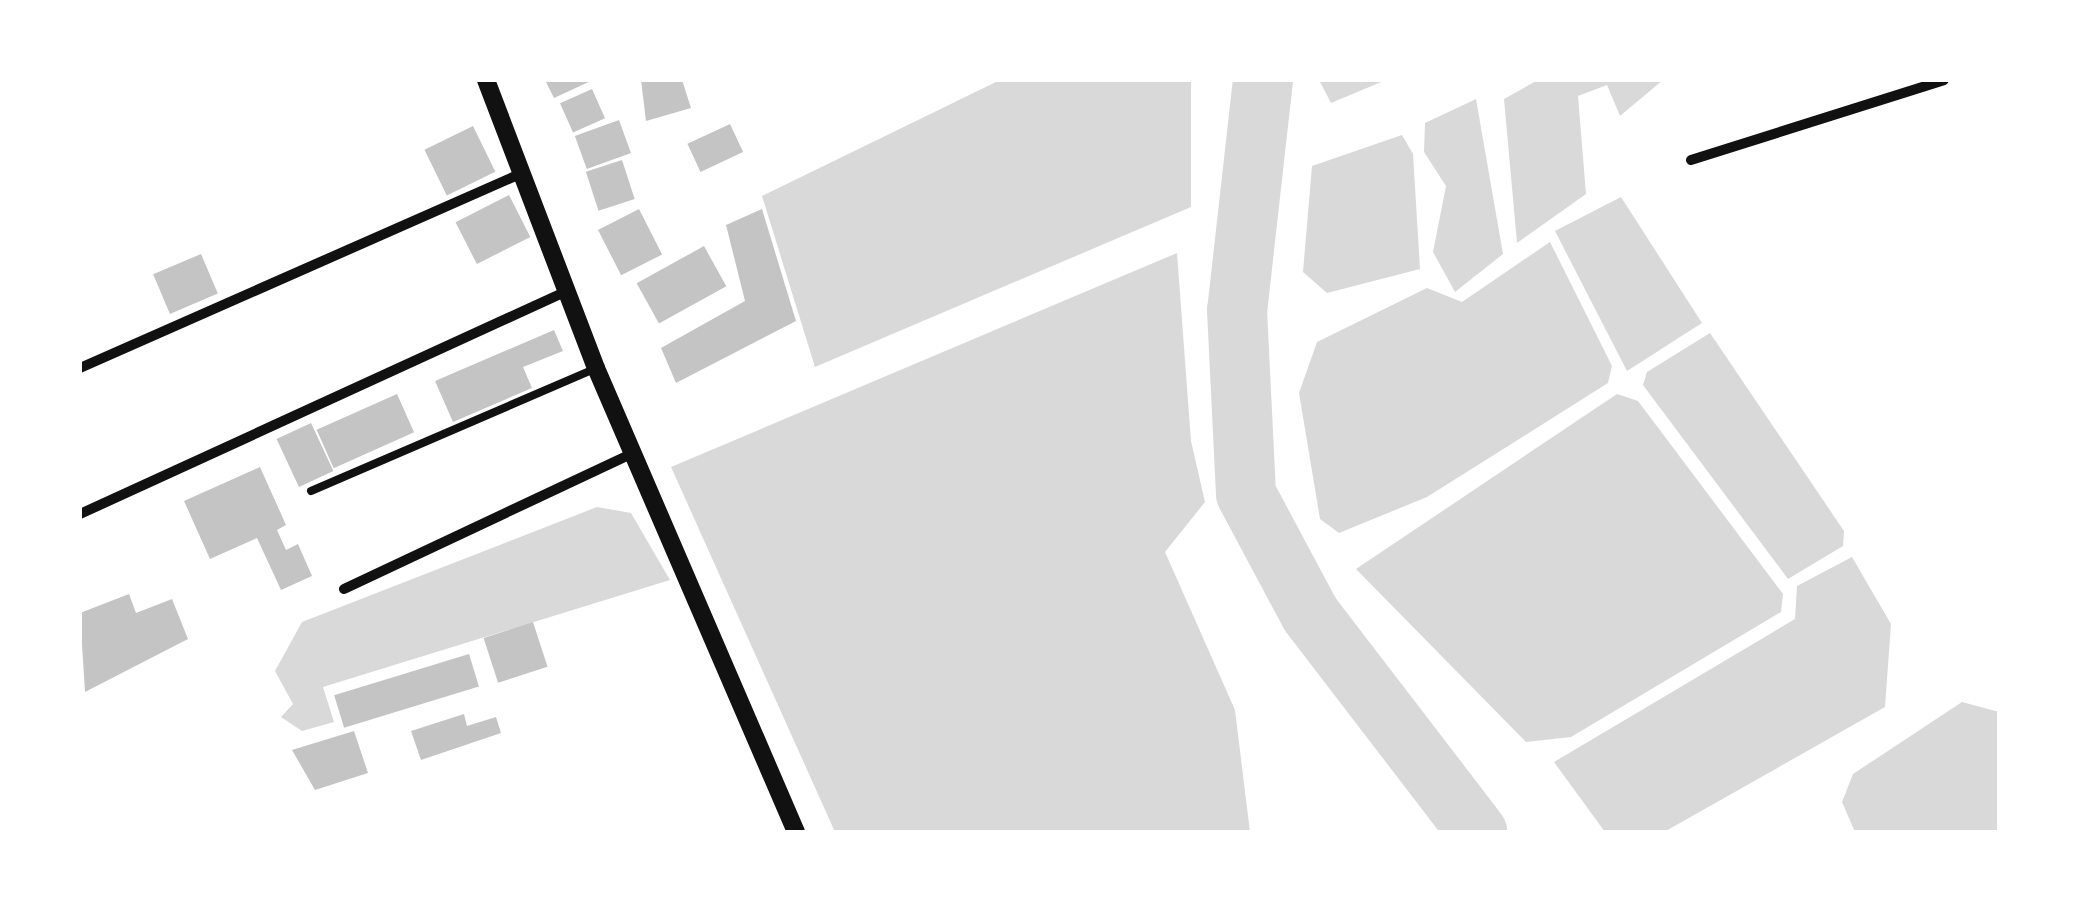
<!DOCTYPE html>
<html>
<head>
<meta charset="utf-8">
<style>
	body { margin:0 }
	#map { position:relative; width:2079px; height:912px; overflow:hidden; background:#fff; font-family:Signika,sans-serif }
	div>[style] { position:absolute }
	.water>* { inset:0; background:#d9d9d9 }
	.river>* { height:60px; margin:-30px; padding:0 30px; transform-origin:30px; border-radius:30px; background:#d9d9d9 }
	.building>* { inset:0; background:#c4c4c4; transform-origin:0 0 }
	.service>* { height:8px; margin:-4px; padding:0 4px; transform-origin:4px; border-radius:4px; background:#111 }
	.minor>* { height:10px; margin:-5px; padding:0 5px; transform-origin:5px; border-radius:5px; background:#111 }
	.tertiary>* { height:18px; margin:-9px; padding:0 9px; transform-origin:9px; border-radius:9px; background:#111 }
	span { translate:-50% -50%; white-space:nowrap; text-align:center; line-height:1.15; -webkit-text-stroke:10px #fff; paint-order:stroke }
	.frame { position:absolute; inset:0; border:82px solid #fff; pointer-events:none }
</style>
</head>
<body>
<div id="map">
	<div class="water">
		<div style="clip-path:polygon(1000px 80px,1191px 80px,1191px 207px,815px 367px,762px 196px)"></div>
		<div style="clip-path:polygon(1319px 80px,1386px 80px,1331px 103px)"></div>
		<div style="clip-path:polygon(1538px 80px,1663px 80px,1620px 116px,1607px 85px,1578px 96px,1586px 194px,1517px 243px,1504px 99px)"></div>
		<div style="clip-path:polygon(1476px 99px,1503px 254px,1455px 292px,1433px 252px,1446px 186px,1424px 152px,1425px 123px)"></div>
		<div style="clip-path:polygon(1402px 135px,1413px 154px,1420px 269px,1327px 293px,1303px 272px,1312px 166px)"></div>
		<div style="clip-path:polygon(1621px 197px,1702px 323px,1627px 371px,1555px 231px)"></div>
		<div style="clip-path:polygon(1550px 242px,1612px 366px,1608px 383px,1427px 497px,1339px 533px,1320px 519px,1299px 393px,1317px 342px,1427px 288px,1462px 302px)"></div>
		<div style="clip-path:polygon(1177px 253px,1191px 441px,1205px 502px,1165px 552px,1235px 710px,1250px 832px,835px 832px,671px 467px)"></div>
		<div style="clip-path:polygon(1710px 333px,1844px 531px,1843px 546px,1788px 579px,1643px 385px,1647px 372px)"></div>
		<div style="clip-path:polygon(1617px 394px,1638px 401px,1783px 594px,1781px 612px,1571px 737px,1526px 742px,1356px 569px)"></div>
		<div style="clip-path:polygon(597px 507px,631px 513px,670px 580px,323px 687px,334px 722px,302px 731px,281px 717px,293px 704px,275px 671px,302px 622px)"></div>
		<div style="clip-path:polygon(1852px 557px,1891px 624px,1885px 707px,1664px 832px,1605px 832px,1554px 762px,1795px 619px,1797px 586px)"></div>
		<div style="clip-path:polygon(1962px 702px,1999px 712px,1999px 832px,1855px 832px,1842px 802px,1853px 774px)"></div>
	</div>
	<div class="river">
		<div style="left:1263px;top:80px;width:231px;rotate:96.4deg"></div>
		<div style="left:1237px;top:310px;width:184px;rotate:87.2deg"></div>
		<div style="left:1246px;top:494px;width:136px;rotate:61.9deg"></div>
		<div style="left:1310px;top:614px;width:275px;rotate:52.5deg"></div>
	</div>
	<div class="building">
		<div style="clip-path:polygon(545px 80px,593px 80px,554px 98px)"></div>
		<div style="clip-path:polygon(641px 80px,682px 80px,691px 108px,646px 121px)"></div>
		<div style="left:592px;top:89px;width:32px;height:35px;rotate:66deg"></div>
		<div style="left:619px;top:120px;width:35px;height:47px;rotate:70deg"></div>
		<div style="left:730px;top:124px;width:31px;height:47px;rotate:65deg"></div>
		<div style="left:473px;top:126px;width:51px;height:54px;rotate:64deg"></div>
		<div style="left:622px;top:160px;width:41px;height:38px;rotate:72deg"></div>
		<div style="left:509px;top:195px;width:47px;height:60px;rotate:63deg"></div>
		<div style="left:639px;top:209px;width:51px;height:46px;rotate:63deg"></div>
		<div style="clip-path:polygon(762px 209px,796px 321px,676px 383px,661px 348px,745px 301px,726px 225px)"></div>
		<div style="left:704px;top:246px;width:46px;height:77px;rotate:61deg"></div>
		<div style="left:201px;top:254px;width:43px;height:52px;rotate:67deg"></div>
		<div style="clip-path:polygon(554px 330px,563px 351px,523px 367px,532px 388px,453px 422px,435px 381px)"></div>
		<div style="left:397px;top:394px;width:42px;height:88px;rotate:66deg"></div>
		<div style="left:311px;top:423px;width:53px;height:38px;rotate:65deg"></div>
		<div style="clip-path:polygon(260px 467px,286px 525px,277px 530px,286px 550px,298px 544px,312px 576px,281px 590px,257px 538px,210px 559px,184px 501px)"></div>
		<div style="clip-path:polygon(129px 594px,136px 613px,172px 599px,188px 639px,85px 692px,80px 613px)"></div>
		<div style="left:533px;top:622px;width:47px;height:52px;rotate:72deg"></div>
		<div style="left:469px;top:654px;width:34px;height:141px;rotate:73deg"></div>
		<div style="clip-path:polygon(464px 714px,467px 726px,496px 717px,501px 733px,421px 760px,411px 731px)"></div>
		<div style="clip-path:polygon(354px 731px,368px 773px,315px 790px,292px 750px)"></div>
	</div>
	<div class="service">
		<div style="left:311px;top:491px;width:310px;rotate:-23.3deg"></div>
	</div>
	<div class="minor">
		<div style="left:1691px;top:160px;width:265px;rotate:-17.5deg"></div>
		<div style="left:80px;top:368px;width:483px;rotate:-23.8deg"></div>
		<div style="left:80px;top:514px;width:538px;rotate:-24.61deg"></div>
		<div style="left:344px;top:589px;width:319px;rotate:-25.2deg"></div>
	</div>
	<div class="tertiary">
		<div style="left:486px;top:80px;width:308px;rotate:69.1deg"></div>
		<div style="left:596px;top:368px;width:505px;rotate:66.68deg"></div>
	</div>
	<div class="frame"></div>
</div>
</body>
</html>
